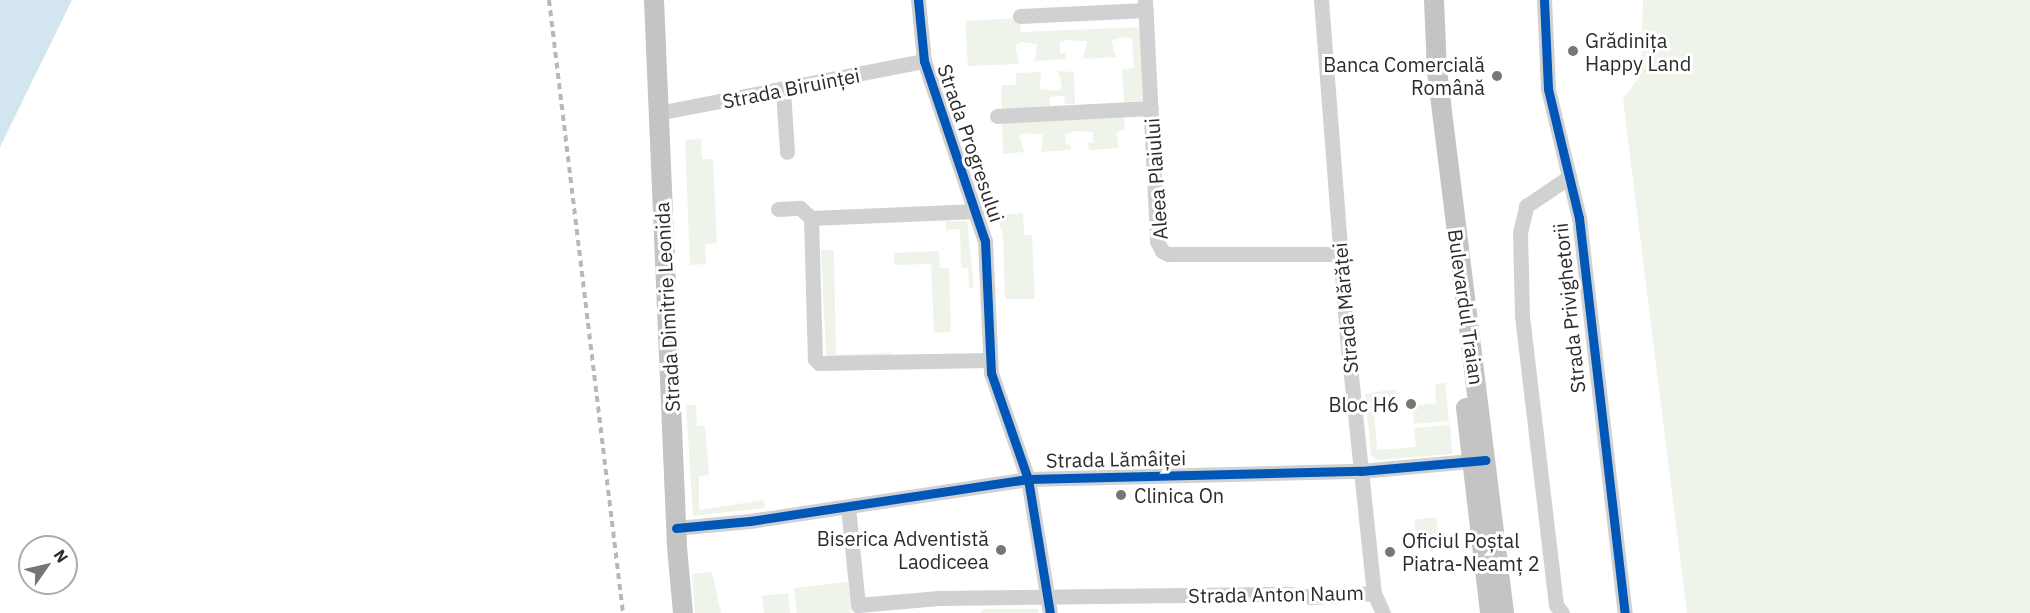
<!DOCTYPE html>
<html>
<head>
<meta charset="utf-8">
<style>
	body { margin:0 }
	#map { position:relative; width:2030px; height:613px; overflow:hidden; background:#fff; font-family:"IBM Plex Sans",sans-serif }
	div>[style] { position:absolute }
	.green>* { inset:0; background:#eef4e9; transform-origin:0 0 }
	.water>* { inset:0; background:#d4e5f2 }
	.minor>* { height:15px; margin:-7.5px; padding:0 7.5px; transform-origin:7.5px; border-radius:7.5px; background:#d1d1d1 }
	.major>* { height:20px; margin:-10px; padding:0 10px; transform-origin:10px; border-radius:10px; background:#c4c4c4 }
	.rail>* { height:4px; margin-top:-2px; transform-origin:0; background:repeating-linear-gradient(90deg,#b8b8b8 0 6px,transparent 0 10.5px) }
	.cycleway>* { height:9px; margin:-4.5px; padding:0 4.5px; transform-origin:4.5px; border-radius:4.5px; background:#0057b8 }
	.dots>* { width:16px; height:16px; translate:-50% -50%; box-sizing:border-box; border:3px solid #fff; border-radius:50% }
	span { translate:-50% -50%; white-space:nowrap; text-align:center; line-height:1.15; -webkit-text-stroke:6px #fff; paint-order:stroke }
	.poi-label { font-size:20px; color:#2c2c2c }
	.left { translate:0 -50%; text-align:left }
	.right { translate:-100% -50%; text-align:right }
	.street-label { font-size:20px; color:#2c2c2c }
	.north { position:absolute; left:18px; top:535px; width:60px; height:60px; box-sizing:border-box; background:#fff; border:2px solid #ababab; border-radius:50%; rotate:56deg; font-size:16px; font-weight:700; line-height:24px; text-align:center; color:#2c2c2c }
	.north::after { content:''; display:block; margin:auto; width:21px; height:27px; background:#767676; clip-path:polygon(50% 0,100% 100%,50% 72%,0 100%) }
</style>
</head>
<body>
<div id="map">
	<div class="green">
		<div style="clip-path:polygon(1643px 0,2030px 0,2030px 613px,1687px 613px,1623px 100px,1641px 73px)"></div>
		<div style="clip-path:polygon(1020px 18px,1021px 32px,1141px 27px,1145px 101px,1124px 102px,1122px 70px,1134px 68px,1132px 39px,1126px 37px,1111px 40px,1116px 57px,1083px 59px,1087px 41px,1066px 40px,1060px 43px,1060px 53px,1066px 53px,1066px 59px,1035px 61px,1037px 44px,1021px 42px,1015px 45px,1019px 64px,968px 66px,965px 21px)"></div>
		<div style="clip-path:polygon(1058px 71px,1074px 72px,1075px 104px,1065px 104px,1064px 96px,1050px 97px,1050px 113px,1124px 110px,1125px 129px,1116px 132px,1119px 148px,1089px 150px,1088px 143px,1093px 143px,1093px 132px,1076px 131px,1065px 134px,1066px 144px,1071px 145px,1071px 150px,1041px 152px,1043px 135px,1026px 133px,1020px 136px,1024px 152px,1003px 154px,1001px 85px,1016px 85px,1016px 73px,1041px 72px,1040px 89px,1057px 91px,1062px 88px)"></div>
		<div style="clip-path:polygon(701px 139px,702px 159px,713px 159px,717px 243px,705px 244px,706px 264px,690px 265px,685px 140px)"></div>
		<div style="clip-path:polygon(1023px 213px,1024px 235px,1032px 235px,1035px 299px,1005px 299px,1003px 237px,997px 215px)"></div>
		<div style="clip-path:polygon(945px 221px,967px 221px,974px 288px,969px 288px,968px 268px,961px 268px,960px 229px,946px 230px)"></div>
		<div style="clip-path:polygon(821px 250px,834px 250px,836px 355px,891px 353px,891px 358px,828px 358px,826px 354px)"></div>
		<div style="clip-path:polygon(939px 251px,940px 268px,949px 268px,951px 332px,934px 333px,931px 264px,894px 265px,894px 253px)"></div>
		<div style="clip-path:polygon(1445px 383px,1449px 421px,1414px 424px,1412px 406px,1436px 403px,1435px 384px)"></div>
		<div style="clip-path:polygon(1396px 389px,1398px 406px,1374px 408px,1377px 450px,1416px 447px,1414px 428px,1450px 425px,1452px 454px,1377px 460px,1371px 455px,1365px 394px)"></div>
		<div style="clip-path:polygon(686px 405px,696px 405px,697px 426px,705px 426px,709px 475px,699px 476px,699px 510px,764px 500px,765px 508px,693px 516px)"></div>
		<div style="left:1436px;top:517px;width:21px;height:22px;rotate:82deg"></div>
		<div style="clip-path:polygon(712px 572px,721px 613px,695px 613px,692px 574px)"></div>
		<div style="clip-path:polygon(848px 582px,851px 613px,797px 613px,794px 588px)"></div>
		<div style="left:788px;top:593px;width:20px;height:26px;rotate:84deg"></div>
		<div style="left:981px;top:609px;width:57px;height:4px"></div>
	</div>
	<div class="water">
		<div style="clip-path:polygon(0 0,72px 0,0 147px)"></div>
	</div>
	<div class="minor">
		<div style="left:918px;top:0;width:61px;rotate:84.4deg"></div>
		<div style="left:924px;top:61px;width:190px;rotate:71.3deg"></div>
		<div style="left:985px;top:241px;width:132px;rotate:87.4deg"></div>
		<div style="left:991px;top:373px;width:112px;rotate:70.8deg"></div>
		<div style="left:1028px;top:479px;width:136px;rotate:80.7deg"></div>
		<div style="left:1145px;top:0;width:241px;rotate:87.1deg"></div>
		<div style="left:1157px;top:241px;width:11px;rotate:63deg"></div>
		<div style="left:1162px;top:251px;width:7px;rotate:27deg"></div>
		<div style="left:1168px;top:254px;width:172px"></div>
		<div style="left:1321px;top:0;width:329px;rotate:85.6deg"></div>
		<div style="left:1346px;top:328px;width:266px;rotate:84deg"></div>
		<div style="left:1374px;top:593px;width:22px;rotate:66deg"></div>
		<div style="left:1544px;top:0;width:89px;rotate:87.4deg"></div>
		<div style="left:1548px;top:89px;width:133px;rotate:76.5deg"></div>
		<div style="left:1579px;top:218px;width:398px;rotate:83.4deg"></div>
		<div style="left:1020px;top:16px;width:126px;rotate:-2.7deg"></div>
		<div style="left:783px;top:91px;width:61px;rotate:86.2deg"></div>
		<div style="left:658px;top:113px;width:271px;rotate:-11.1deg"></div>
		<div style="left:997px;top:116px;width:154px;rotate:-3deg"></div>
		<div style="left:778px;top:209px;width:22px;rotate:-3deg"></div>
		<div style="left:800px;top:208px;width:15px;rotate:42deg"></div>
		<div style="left:811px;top:218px;width:166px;rotate:-2.4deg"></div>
		<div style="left:811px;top:218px;width:141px;rotate:88.4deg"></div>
		<div style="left:815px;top:359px;width:6px;rotate:45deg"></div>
		<div style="left:819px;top:363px;width:170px;rotate:-1deg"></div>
		<div style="left:848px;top:507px;width:99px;rotate:84.2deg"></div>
		<div style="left:858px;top:605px;width:81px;rotate:-4.9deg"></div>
		<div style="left:939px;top:598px;width:349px;rotate:-0.7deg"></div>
		<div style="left:1288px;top:594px;width:23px;rotate:7deg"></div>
		<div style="left:1311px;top:597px;width:63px;rotate:-3.6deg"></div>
		<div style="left:676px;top:528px;width:74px;rotate:-5.4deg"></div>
		<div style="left:750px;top:521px;width:281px;rotate:-8.6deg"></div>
		<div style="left:1028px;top:479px;width:333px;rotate:-1.4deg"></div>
		<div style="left:1361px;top:471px;width:121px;rotate:-5.2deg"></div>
		<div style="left:1562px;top:613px;width:10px;rotate:-127deg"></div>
		<div style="left:1556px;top:605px;width:293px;rotate:-96.7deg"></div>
		<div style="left:1522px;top:314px;width:81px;rotate:-91.4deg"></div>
		<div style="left:1520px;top:233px;width:28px;rotate:-77deg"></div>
		<div style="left:1526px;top:206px;width:52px;rotate:-34deg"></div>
	</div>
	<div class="major">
		<div style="left:654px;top:0;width:547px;rotate:87.59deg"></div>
		<div style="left:677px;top:547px;width:66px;rotate:84.8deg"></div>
		<div style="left:1434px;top:0;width:71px;rotate:87.6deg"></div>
		<div style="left:1437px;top:71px;width:546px;rotate:82.95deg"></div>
		<div style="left:1466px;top:408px;width:206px;rotate:83.3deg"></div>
	</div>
	<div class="rail">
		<div style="left:549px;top:0;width:617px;rotate:83.12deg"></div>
	</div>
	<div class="cycleway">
		<div style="left:918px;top:0;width:61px;rotate:84.4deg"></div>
		<div style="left:924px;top:61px;width:190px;rotate:71.3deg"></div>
		<div style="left:985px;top:241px;width:132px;rotate:87.4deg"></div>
		<div style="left:991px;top:373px;width:112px;rotate:70.8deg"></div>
		<div style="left:1028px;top:479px;width:136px;rotate:80.7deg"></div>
		<div style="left:1544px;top:0;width:89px;rotate:87.4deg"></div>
		<div style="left:1548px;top:89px;width:133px;rotate:76.5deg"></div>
		<div style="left:1579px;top:218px;width:398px;rotate:83.4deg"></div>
		<div style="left:676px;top:528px;width:74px;rotate:-5.4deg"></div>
		<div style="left:750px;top:521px;width:281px;rotate:-8.6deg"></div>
		<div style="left:1028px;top:479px;width:333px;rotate:-1.4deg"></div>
		<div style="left:1361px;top:471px;width:125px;rotate:-5deg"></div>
	</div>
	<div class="dots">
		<div style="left:1573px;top:51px;background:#767676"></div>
		<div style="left:1497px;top:76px;background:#767676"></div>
		<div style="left:1411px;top:404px;background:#767676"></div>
		<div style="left:1121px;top:495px;background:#767676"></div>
		<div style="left:1001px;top:550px;background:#767676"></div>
		<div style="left:1390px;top:552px;background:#767676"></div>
	</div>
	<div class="poi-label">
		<span class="left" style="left:1585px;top:52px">Grădinița<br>Happy Land</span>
		<span class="right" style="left:1485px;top:76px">Banca Comercială<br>Română</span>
		<span class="right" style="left:1399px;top:404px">Bloc H6</span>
		<span class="left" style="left:1134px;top:495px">Clinica On</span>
		<span class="right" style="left:989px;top:550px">Biserica Adventistă<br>Laodiceea</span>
		<span class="left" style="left:1402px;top:552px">Oficiul Poștal<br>Piatra-Neamț 2</span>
	</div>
	<div class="street-label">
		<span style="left:791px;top:88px;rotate:-11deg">Strada Biruinței</span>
		<span style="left:971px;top:143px;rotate:71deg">Strada Progresului</span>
		<span style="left:1156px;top:179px;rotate:-94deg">Aleea Plaiului</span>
		<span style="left:667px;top:307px;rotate:-93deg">Strada Dimitrie Leonida</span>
		<span style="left:1466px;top:307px;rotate:82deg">Bulevardul Traian</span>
		<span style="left:1345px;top:308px;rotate:-95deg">Strada Mărăței</span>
		<span style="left:1569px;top:308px;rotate:-96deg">Strada Privighetorii</span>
		<span style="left:1116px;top:459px;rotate:-1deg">Strada Lămâiței</span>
		<span style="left:1276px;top:594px;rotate:-1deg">Strada Anton Naum</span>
	</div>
	<div class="north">N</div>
</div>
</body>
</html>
